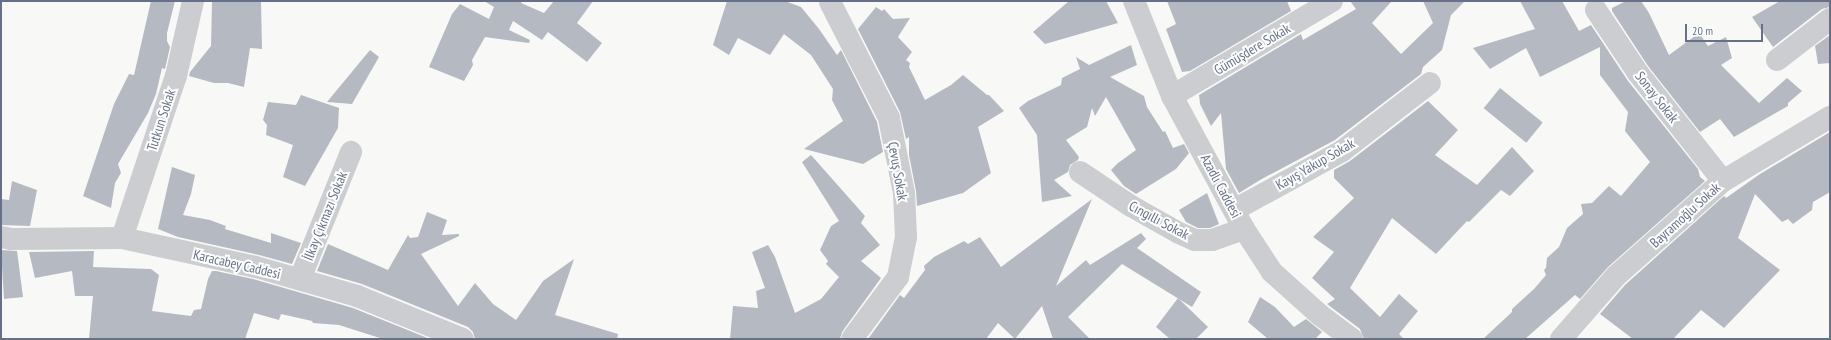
<!DOCTYPE html>
<html>
<head>
<meta charset="utf-8">
<style>
	body { margin:0 }
	#map { position:relative; width:1831px; height:340px; overflow:hidden; background:#f8f9f6; font-family:"PT Sans Narrow",sans-serif }
	div>[style] { position:absolute }
	.building>* { inset:0; background:#b5bac2; transform-origin:0 0 }
	.minor>* { height:22px; margin:-11px; padding:0 11px; transform-origin:11px; border-radius:11px; background:#cbcdd1 }
	span { translate:-50% -50%; white-space:nowrap; text-align:center; line-height:1.15; -webkit-text-stroke:4px #fff; paint-order:stroke }
	.street-label { font-size:14px; color:#667189 }
	.frame { position:absolute; inset:0; border:2px solid #667189; pointer-events:none }
	.scale { position:absolute; left:1685px; top:24px; width:78px; height:18px; box-sizing:border-box; border:2px solid #667189; border-top:0; padding-left:5px; font-size:12px; line-height:14px; white-space:nowrap; color:#667189; -webkit-text-stroke:3px #fff; paint-order:stroke }
</style>
</head>
<body>
<div id="map">
	<div class="building">
		<div style="clip-path:polygon(151px 1px,175px 1px,167px 33px,167px 41px,170px 47px,165px 69px,162px 68px,156px 94px,148px 113px,118px 164px,121px 173px,115px 183px,111px 208px,83px 196px,114px 104px,129px 74px,134px 75px)"></div>
		<div style="clip-path:polygon(212px 1px,261px 1px,262px 49px,250px 48px,244px 87px,228px 83px,214px 83px,189px 76px,190px 72px,211px 46px)"></div>
		<div style="clip-path:polygon(484px 1px,522px 1px,521px 3px,544px 13px,554px 1px,593px 1px,577px 23px,602px 43px,587px 62px,548px 32px,542px 40px,513px 21px,509px 30px,530px 40px,529px 43px,485px 37px,472px 60px,473px 65px,464px 81px,429px 67px,452px 14px,460px 4px,489px 19px,494px 7px)"></div>
		<div style="clip-path:polygon(727px 1px,785px 1px,801px 7px,819px 29px,837px 55px,841px 50px,877px 122px,883px 152px,863px 164px,804px 149px,843px 121px,832px 100px,833px 89px,811px 55px,784px 34px,770px 55px,738px 38px,729px 55px,713px 45px)"></div>
		<div style="clip-path:polygon(1069px 1px,1106px 1px,1118px 23px,1045px 44px,1033px 32px)"></div>
		<div style="clip-path:polygon(1167px 1px,1287px 1px,1291px 11px,1190px 71px,1182px 72px,1166px 29px,1176px 24px)"></div>
		<div style="clip-path:polygon(1350px 1px,1392px 1px,1372px 23px,1401px 54px,1433px 23px,1423px 1px,1465px 1px,1451px 15px,1442px 50px,1423px 67px,1421px 74px,1335px 140px,1260px 180px,1239px 193px,1226px 169px,1221px 113px,1211px 126px,1200px 104px,1199px 95px,1301px 34px,1303px 40px,1356px 9px)"></div>
		<div style="clip-path:polygon(1520px 1px,1562px 1px,1579px 31px,1591px 25px,1628px 81px,1698px 169px,1700px 177px,1705px 181px,1608px 267px,1580px 299px,1575px 295px,1525px 339px,1483px 339px,1512px 312px,1512px 309px,1534px 289px,1546px 275px,1544px 270px,1546px 268px,1547px 258px,1559px 247px,1567px 228px,1583px 214px,1581px 204px,1592px 203px,1609px 186px,1621px 196px,1650px 162px,1625px 131px,1628px 112px,1600px 75px,1600px 47px,1540px 77px,1526px 48px,1490px 69px,1473px 48px,1535px 29px)"></div>
		<div style="clip-path:polygon(1626px 1px,1641px 1px,1649px 13px,1669px 55px,1699px 33px,1708px 46px,1726px 37px,1732px 58px,1721px 65px,1759px 103px,1787px 78px,1802px 91px,1788px 103px,1788px 106px,1734px 137px,1720px 119px,1700px 132px,1648px 66px,1612px 11px,1612px 8px)"></div>
		<div style="clip-path:polygon(1780px 1px,1830px 1px,1830px 7px,1822px 9px,1773px 47px,1752px 17px)"></div>
		<div style="clip-path:polygon(876px 7px,882px 11px,884px 9px,893px 19px,910px 18px,898px 37px,912px 52px,906px 60px,910px 63px,909px 67px,925px 100px,951px 85px,963px 75px,987px 95px,989px 95px,1004px 111px,978px 127px,991px 173px,963px 193px,917px 206px,916px 191px,909px 155px,909px 137px,906px 139px,900px 112px,858px 29px)"></div>
		<div style="clip-path:polygon(1830px 35px,1830px 63px,1818px 64px,1815px 46px)"></div>
		<div style="clip-path:polygon(1131px 45px,1137px 65px,1110px 77px,1144px 96px,1147px 107px,1163px 132px,1165px 131px,1173px 148px,1184px 144px,1189px 153px,1176px 169px,1136px 194px,1124px 186px,1111px 170px,1118px 163px,1136px 150px,1106px 97px,1095px 116px,1092px 108px,1087px 127px,1066px 140px,1079px 157px,1078px 160px,1070px 165px,1068px 172px,1054px 180px,1072px 196px,1042px 202px,1037px 135px,1019px 108px,1028px 101px,1061px 85px,1062px 78px,1080px 69px,1076px 57px,1089px 65px)"></div>
		<div style="clip-path:polygon(370px 50px,379px 57px,352px 104px,327px 102px)"></div>
		<div style="left:1500px;top:88px;width:55px;height:26px;rotate:39deg"></div>
		<div style="clip-path:polygon(301px 95px,339px 108px,338px 128px,305px 186px,283px 177px,293px 145px,266px 135px,267px 125px,263px 120px,268px 102px,296px 105px)"></div>
		<div style="clip-path:polygon(1428px 101px,1458px 130px,1435px 155px,1477px 185px,1512px 147px,1534px 171px,1510px 196px,1501px 190px,1469px 222px,1467px 221px,1436px 254px,1392px 218px,1350px 288px,1380px 317px,1399px 294px,1418px 311px,1399px 334px,1404px 339px,1364px 339px,1360px 329px,1327px 304px,1335px 299px,1312px 278px,1334px 252px,1313px 237px,1354px 198px,1334px 178px,1334px 170px,1350px 161px)"></div>
		<div style="clip-path:polygon(1830px 132px,1830px 192px,1813px 202px,1812px 210px,1793px 224px,1788px 219px,1782px 222px,1755px 194px,1738px 238px,1780px 270px,1724px 328px,1701px 310px,1673px 339px,1633px 339px,1600px 314px,1625px 285px,1724px 196px,1726px 198px,1760px 174px)"></div>
		<div style="clip-path:polygon(811px 155px,865px 216px,861px 223px,880px 245px,861px 261px,881px 278px,842px 332px,840px 339px,730px 339px,733px 306px,758px 308px,756px 291px,765px 288px,752px 252px,768px 245px,775px 257px,795px 313px,821px 299px,839px 277px,826px 264px,828px 261px,820px 250px,831px 226px,839px 221px,802px 162px)"></div>
		<div style="clip-path:polygon(172px 167px,195px 175px,191px 194px,183px 215px,210px 220px,226px 226px,225px 229px,271px 243px,271px 233px,301px 243px,292px 264px,259px 255px,178px 237px,158px 229px)"></div>
		<div style="clip-path:polygon(12px 181px,37px 190px,30px 226px,1px 225px,1px 199px,9px 200px)"></div>
		<div style="clip-path:polygon(1207px 193px,1219px 224px,1210px 228px,1198px 228px,1186px 222px,1179px 210px)"></div>
		<div style="clip-path:polygon(1092px 199px,1056px 286px,1086px 260px,1090px 265px,1141px 233px,1146px 239px,1137px 248px,1201px 292px,1192px 307px,1122px 264px,1068px 317px,1090px 339px,1053px 339px,1042px 306px,1015px 339px,998px 323px,986px 339px,868px 339px,900px 295px,904px 298px,925px 270px,924px 266px,934px 257px,964px 241px,968px 244px,980px 237px,1001px 267px)"></div>
		<div style="clip-path:polygon(427px 212px,447px 220px,442px 235px,459px 234px,459px 236px,421px 254px,458px 306px,475px 283px,493px 304px,516px 320px,543px 281px,574px 259px,555px 315px,618px 334px,617px 339px,475px 339px,473px 332px,468px 327px,362px 284px,317px 271px,328px 244px,388px 270px,408px 235px,410px 238px,418px 237px)"></div>
		<div style="clip-path:polygon(1px 250px,17px 251px,23px 297px,4px 299px)"></div>
		<div style="clip-path:polygon(94px 251px,93px 267px,151px 269px,159px 275px,152px 311px,191px 316px,194px 310px,201px 309px,208px 279px,212px 271px,216px 271px,253px 279px,353px 308px,430px 339px,383px 339px,339px 325px,313px 323px,312px 321px,281px 314px,279px 320px,254px 313px,245px 339px,89px 339px,93px 296px,75px 296px,72px 271px,35px 278px,29px 252px)"></div>
		<div style="clip-path:polygon(1260px 297px,1275px 307px,1294px 327px,1306px 319px,1322px 332px,1315px 339px,1268px 339px,1248px 322px)"></div>
		<div style="clip-path:polygon(1178px 298px,1208px 327px,1196px 339px,1170px 339px,1156px 327px)"></div>
	</div>
	<div class="minor">
		<div style="left:1134px;top:1px;width:102px;rotate:68.2deg"></div>
		<div style="left:1172px;top:96px;width:151px;rotate:61.6deg"></div>
		<div style="left:1244px;top:229px;width:51px;rotate:56.9deg"></div>
		<div style="left:1272px;top:272px;width:64px;rotate:41.9deg"></div>
		<div style="left:1320px;top:315px;width:40px;rotate:37deg"></div>
		<div style="left:830px;top:2px;width:130px;rotate:63deg"></div>
		<div style="left:889px;top:118px;width:76px;rotate:78.7deg"></div>
		<div style="left:904px;top:193px;width:44px;rotate:87.4deg"></div>
		<div style="left:906px;top:237px;width:41px;rotate:101.3deg"></div>
		<div style="left:898px;top:277px;width:77px;rotate:126.6deg"></div>
		<div style="left:1596px;top:10px;width:76px;rotate:56.3deg"></div>
		<div style="left:1638px;top:73px;width:137px;rotate:51.8deg"></div>
		<div style="left:1777px;top:60px;width:67px;rotate:-37.7deg"></div>
		<div style="left:1172px;top:96px;width:186px;rotate:-30.7deg"></div>
		<div style="left:1080px;top:172px;width:61px;rotate:33.7deg"></div>
		<div style="left:1131px;top:206px;width:55px;rotate:29.4deg"></div>
		<div style="left:1179px;top:233px;width:17px;rotate:24deg"></div>
		<div style="left:1195px;top:240px;width:17px"></div>
		<div style="left:1212px;top:240px;width:34px;rotate:-19deg"></div>
		<div style="left:1234px;top:210px;width:123px;rotate:-28.6deg"></div>
		<div style="left:1342px;top:151px;width:111px;rotate:-37.7deg"></div>
		<div style="left:1px;top:237px;width:10px;rotate:11deg"></div>
		<div style="left:11px;top:239px;width:111px;rotate:-0.5deg"></div>
		<div style="left:122px;top:238px;width:137px;rotate:12.2deg"></div>
		<div style="left:256px;top:267px;width:105px;rotate:16deg"></div>
		<div style="left:357px;top:296px;width:114px;rotate:22.1deg"></div>
		<div style="left:122px;top:238px;width:171px;rotate:-71.6deg"></div>
		<div style="left:176px;top:76px;width:77px;rotate:-77.2deg"></div>
		<div style="left:300px;top:279px;width:137px;rotate:-68.1deg"></div>
		<div style="left:1561px;top:339px;width:84px;rotate:-48.9deg"></div>
		<div style="left:1616px;top:276px;width:143px;rotate:-41.6deg"></div>
		<div style="left:1723px;top:181px;width:125px;rotate:-30.9deg"></div>
	</div>
	<div class="street-label">
		<span style="left:1252px;top:49px;rotate:-31deg">Gümüşdere Sokak</span>
		<span style="left:1657px;top:97px;rotate:52deg">Sonay Sokak</span>
		<span style="left:161px;top:120px;rotate:-72deg">Tutkun Sokak</span>
		<span style="left:1315px;top:164px;rotate:-30deg">Kayış Yakup Sokak</span>
		<span style="left:898px;top:171px;rotate:80deg">Çevuş Sokak</span>
		<span style="left:1221px;top:186px;rotate:62deg">Azadlı Caddesi</span>
		<span style="left:1685px;top:215px;rotate:-42deg">Bayramoğlu Sokak</span>
		<span style="left:325px;top:216px;rotate:-68deg">İlkay Çıkmazı Sokak</span>
		<span style="left:1159px;top:220px;rotate:28deg">Cıngıllı Sokak</span>
		<span style="left:237px;top:264px;rotate:13deg">Karacabey Caddesi</span>
	</div>
	<div class="frame"></div>
	<div class="scale">20 m</div>
</div>
</body>
</html>
